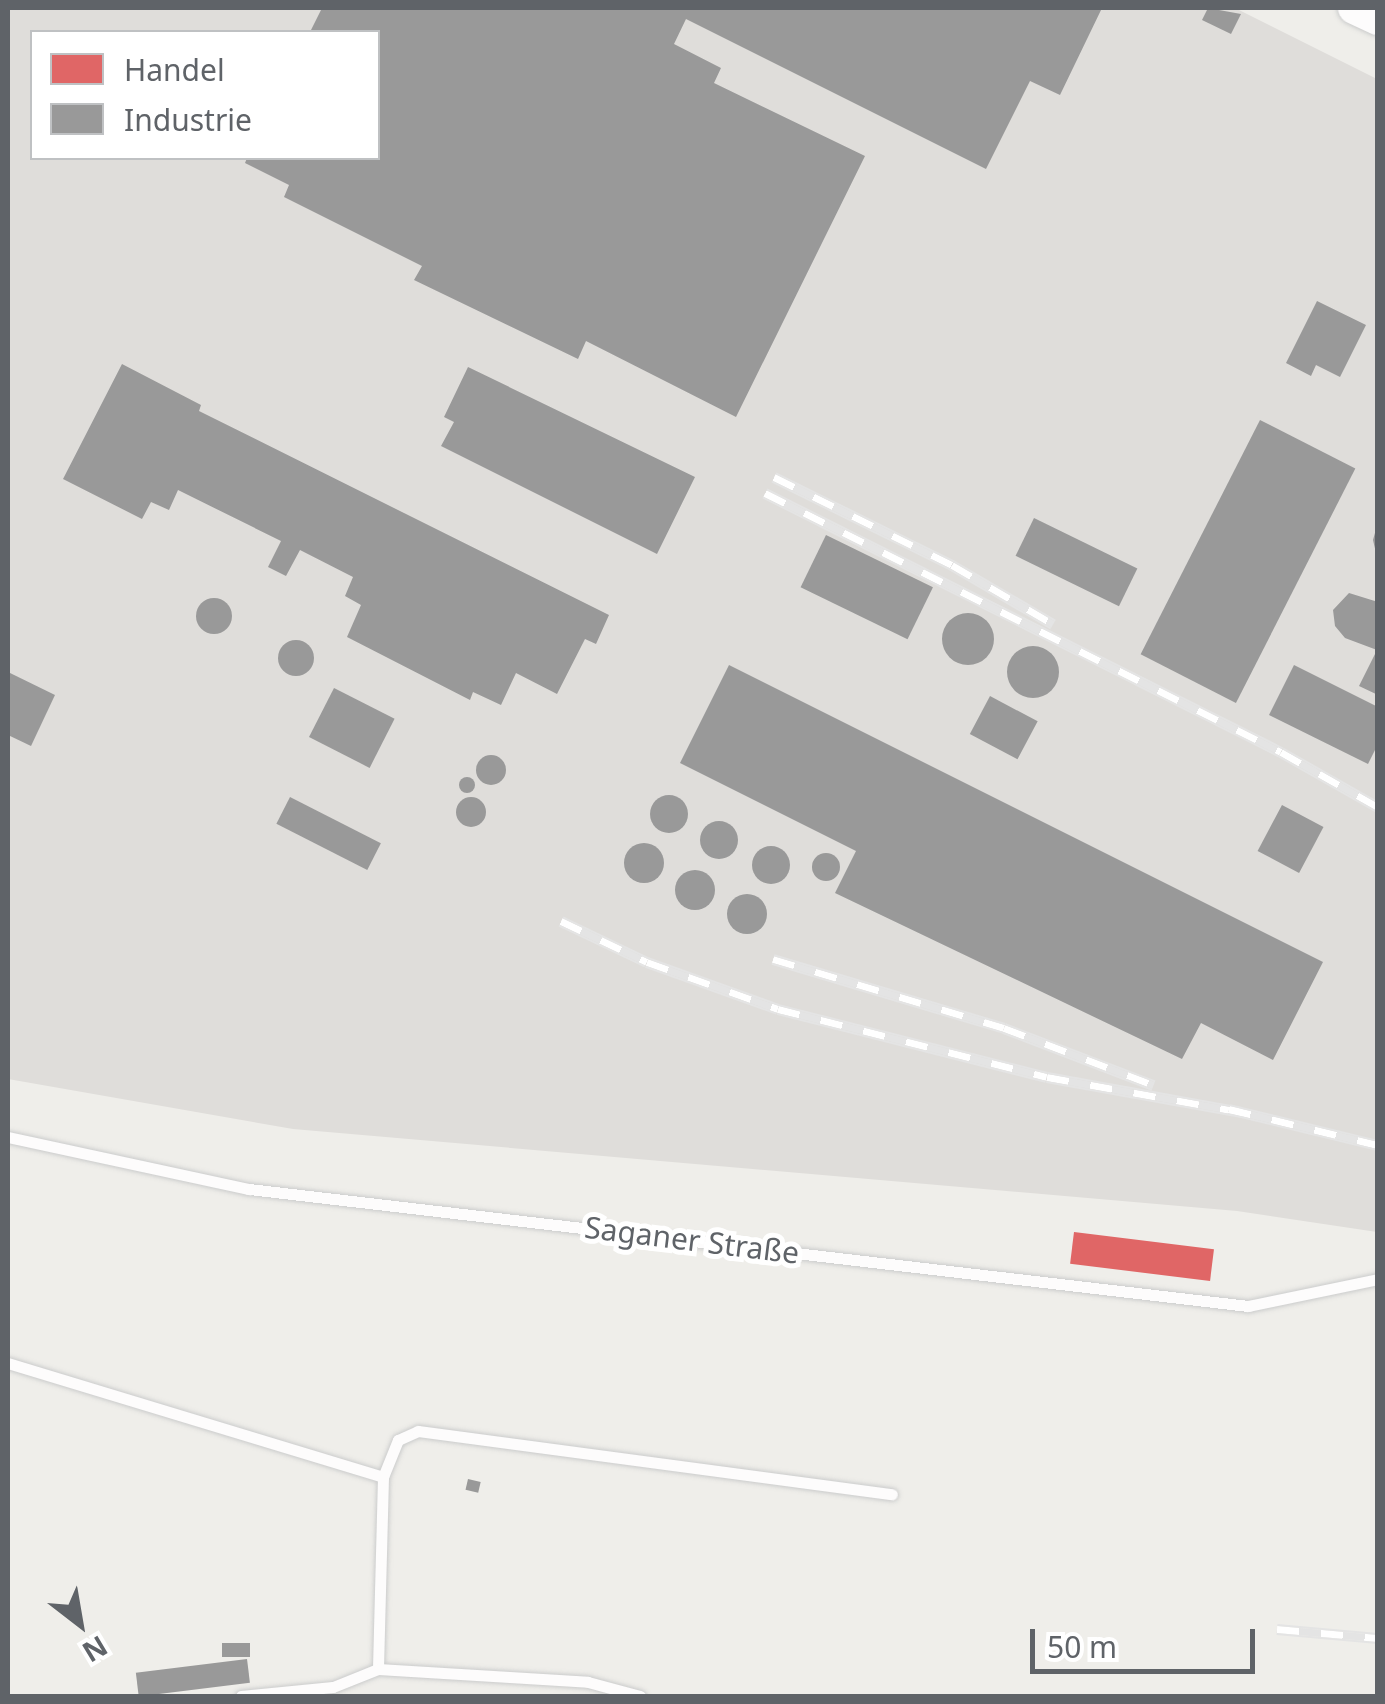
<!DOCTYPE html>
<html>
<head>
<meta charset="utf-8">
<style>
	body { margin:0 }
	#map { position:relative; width:1385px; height:1704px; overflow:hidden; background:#efeeea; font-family:"Noto Sans",sans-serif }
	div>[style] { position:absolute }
	.industrial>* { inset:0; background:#dfddda }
	.shops>* { inset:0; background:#e06666; transform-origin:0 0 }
	.industry>* { inset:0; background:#999; transform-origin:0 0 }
	.round { border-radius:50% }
	.roads { filter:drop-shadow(0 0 2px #cbcccc) drop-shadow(0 0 2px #cbcccc) }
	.service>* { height:11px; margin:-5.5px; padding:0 5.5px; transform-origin:5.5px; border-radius:5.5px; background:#fdfcfc }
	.secondary>* { height:32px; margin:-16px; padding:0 16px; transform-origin:16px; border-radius:16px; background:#fdfcfc }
	.rail>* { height:11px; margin-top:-5.5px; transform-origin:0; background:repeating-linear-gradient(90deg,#fff 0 22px,#e4e4e4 0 44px); box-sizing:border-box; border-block:2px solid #e4e4e4 }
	span { translate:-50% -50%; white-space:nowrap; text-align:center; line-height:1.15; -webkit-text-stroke:10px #fff; paint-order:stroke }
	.street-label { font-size:30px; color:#5f6368 }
	.frame { position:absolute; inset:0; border:10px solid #5f6368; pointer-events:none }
	.legend { position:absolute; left:30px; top:30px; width:350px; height:130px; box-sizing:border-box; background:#fff; border:2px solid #bfc1c3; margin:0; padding:12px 18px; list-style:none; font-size:30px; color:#5f6368 }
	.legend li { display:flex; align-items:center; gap:20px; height:50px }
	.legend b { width:50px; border:2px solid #bfc1c3 }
	.north { position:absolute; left:30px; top:1574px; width:100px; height:100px; -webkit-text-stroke:8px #fff; paint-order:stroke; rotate:149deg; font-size:28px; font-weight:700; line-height:40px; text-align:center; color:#5f6368 }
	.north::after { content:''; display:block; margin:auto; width:35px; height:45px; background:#5f6368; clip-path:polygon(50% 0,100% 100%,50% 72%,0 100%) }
	.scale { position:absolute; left:1030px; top:1629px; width:225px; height:45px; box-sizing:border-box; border:5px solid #5f6368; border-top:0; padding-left:12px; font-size:30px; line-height:35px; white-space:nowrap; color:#5f6368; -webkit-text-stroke:8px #fff; paint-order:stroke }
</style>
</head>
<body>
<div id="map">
	<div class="industrial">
		<div style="clip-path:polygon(evenodd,8px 8px,1235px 8px,1377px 79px,1377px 1232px,1237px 1211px,293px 1129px,8px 1079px,8px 8px,32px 32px,378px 32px,378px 158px,32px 158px,32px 32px)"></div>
	</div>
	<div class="shops">
		<div style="left:1074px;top:1232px;width:141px;height:32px;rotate:7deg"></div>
	</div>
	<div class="industry">
		<div style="clip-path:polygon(322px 8px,1102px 8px,1060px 95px,1030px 81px,986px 169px,686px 19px,674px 44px,721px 68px,714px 83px,865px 156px,736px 417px,586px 341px,578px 359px,414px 280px,422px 266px,284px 197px,289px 185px,245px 163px,247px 158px,378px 158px,378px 32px,310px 32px)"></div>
		<div style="clip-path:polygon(1208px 8px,1241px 14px,1231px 34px,1202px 20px)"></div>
		<div style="clip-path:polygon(1317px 301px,1366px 325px,1340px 377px,1316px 365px,1311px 376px,1286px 363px)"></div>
		<div style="clip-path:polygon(122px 364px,201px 405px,199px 411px,609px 615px,596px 644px,585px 639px,557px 694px,516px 673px,501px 705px,473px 692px,470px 700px,347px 637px,361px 605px,345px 596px,353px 577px,300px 550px,286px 576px,268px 567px,281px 541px,178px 490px,169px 510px,151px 502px,142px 519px,63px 479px)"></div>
		<div style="clip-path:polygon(468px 367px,695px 477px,657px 554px,441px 446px,454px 422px,444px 417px)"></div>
		<div style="left:1260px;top:420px;width:107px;height:263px;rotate:27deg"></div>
		<div style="left:1034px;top:518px;width:115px;height:42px;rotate:26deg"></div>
		<div style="clip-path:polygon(1378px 522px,1378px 553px,1376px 553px,1373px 540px)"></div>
		<div style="left:826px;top:535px;width:119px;height:58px;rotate:26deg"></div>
		<div style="clip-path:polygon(1349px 593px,1378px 602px,1378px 695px,1359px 686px,1377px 650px,1345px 638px,1335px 626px,1333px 610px)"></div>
		<div class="round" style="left:196px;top:598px;width:36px;height:36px"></div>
		<div class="round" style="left:942px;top:613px;width:52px;height:52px"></div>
		<div class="round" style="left:278px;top:640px;width:36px;height:36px"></div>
		<div class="round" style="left:1007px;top:646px;width:52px;height:52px"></div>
		<div style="clip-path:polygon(729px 665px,1323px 962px,1273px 1060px,1201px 1023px,1182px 1059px,835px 893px,856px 851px,680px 763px)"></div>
		<div style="clip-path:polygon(1294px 665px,1378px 707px,1378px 744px,1368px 764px,1269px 715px)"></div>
		<div style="clip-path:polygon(8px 672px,55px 695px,31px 746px,8px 735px)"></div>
		<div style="left:334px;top:688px;width:68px;height:55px;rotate:27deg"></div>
		<div style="left:990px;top:696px;width:54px;height:43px;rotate:28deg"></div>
		<div class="round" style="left:476px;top:755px;width:30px;height:30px"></div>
		<div class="round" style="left:459px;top:777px;width:16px;height:16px"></div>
		<div class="round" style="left:650px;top:795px;width:38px;height:38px"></div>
		<div style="left:290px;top:797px;width:102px;height:30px;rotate:27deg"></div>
		<div class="round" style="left:456px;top:797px;width:30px;height:30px"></div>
		<div style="left:1282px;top:805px;width:47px;height:52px;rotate:28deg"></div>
		<div class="round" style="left:700px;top:821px;width:38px;height:38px"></div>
		<div class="round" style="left:624px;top:843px;width:40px;height:40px"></div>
		<div class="round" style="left:752px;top:846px;width:38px;height:38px"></div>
		<div class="round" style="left:812px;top:853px;width:28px;height:28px"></div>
		<div class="round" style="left:675px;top:870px;width:40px;height:40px"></div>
		<div class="round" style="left:727px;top:894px;width:40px;height:40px"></div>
		<div style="left:468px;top:1479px;width:13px;height:11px;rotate:13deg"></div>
		<div style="left:222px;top:1643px;width:28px;height:14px"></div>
		<div style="left:247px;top:1659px;width:24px;height:112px;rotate:83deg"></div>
	</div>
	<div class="roads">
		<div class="service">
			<div style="left:8px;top:1137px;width:247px;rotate:12.2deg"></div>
			<div style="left:249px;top:1189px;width:1006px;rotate:6.68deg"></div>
			<div style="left:1248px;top:1306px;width:133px;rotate:-11.7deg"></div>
			<div style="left:8px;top:1363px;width:392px;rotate:16.9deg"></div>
			<div style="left:383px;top:1477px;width:192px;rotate:91.5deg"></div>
			<div style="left:383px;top:1477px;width:40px;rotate:-68deg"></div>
			<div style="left:398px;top:1440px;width:22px;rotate:-24deg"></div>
			<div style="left:418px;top:1431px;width:478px;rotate:7.6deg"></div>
			<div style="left:241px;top:1696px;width:92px;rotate:-5.6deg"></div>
			<div style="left:333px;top:1687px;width:48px;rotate:-21.8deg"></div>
			<div style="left:378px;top:1669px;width:210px;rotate:3.5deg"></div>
			<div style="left:588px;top:1682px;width:54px;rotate:15.1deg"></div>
		</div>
		<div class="secondary">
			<div style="left:1354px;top:8px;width:26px;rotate:25deg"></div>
		</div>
	</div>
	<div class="rail">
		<div style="left:774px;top:477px;width:199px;rotate:26.3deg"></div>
		<div style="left:952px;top:565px;width:117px;rotate:30.3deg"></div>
		<div style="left:765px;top:493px;width:577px;rotate:26.65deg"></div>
		<div style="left:1281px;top:752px;width:112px;rotate:29.6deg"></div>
		<div style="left:561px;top:921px;width:95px;rotate:25.5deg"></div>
		<div style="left:647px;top:962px;width:139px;rotate:19.7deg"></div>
		<div style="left:778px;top:1009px;width:277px;rotate:14.2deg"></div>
		<div style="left:1047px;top:1077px;width:197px;rotate:10.2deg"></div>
		<div style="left:773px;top:959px;width:241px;rotate:16.6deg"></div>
		<div style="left:1004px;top:1028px;width:160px;rotate:20.9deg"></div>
		<div style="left:1229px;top:1109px;width:153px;rotate:13.6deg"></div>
		<div style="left:1277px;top:1629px;width:101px;rotate:5.1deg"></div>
	</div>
	<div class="street-label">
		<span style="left:692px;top:1240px;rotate:7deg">Saganer Straße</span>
	</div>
	<div class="frame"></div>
	<ul class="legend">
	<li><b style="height:28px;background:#e06666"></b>Handel</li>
	<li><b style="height:28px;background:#999"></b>Industrie</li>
	</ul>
	<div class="north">N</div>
	<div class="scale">50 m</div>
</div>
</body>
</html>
